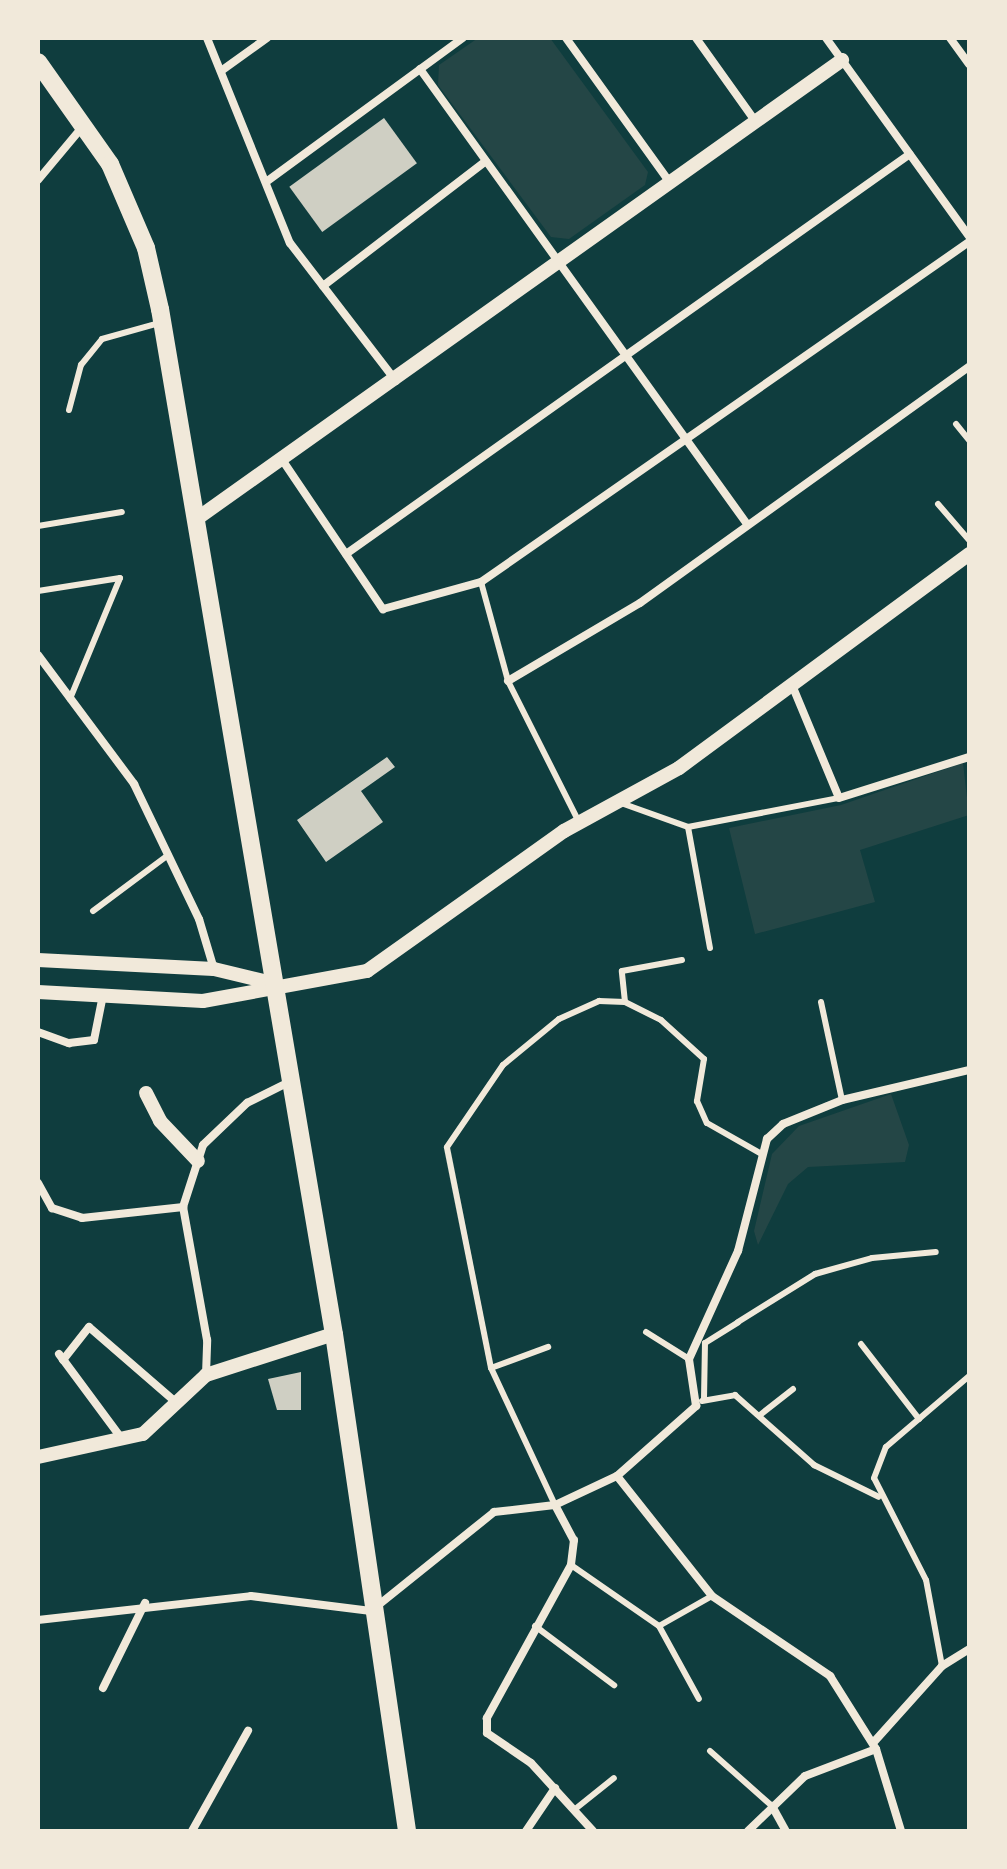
<!DOCTYPE html>
<html>
<head>
<meta charset="utf-8">
<style>
	body { margin:0 }
	#map { position:relative; width:1007px; height:1869px; overflow:hidden; background:#0f3d3e; font-family:"Source Sans 3",sans-serif }
	div>[style] { position:absolute }
	.green>* { inset:0; background:#244646 }
	.building>* { inset:0; background:#cfcfc3; transform-origin:0 0 }
	.service>* { height:6px; margin:-3px; padding:0 3px; transform-origin:3px; border-radius:3px; background:#f1e9da }
	.minor>* { height:8px; margin:-4px; padding:0 4px; transform-origin:4px; border-radius:4px; background:#f1e9da }
	.tertiary>* { height:14px; margin:-7px; padding:0 7px; transform-origin:7px; border-radius:7px; background:#f1e9da }
	.primary>* { height:18px; margin:-9px; padding:0 9px; transform-origin:9px; border-radius:9px; background:#f1e9da }
	span { translate:-50% -50%; white-space:nowrap; text-align:center; line-height:1.15; -webkit-text-stroke:6px #f1e9da; paint-order:stroke }
	.frame { position:absolute; inset:0; border:40px solid #f1e9da; pointer-events:none }
</style>
</head>
<body>
<div id="map">
	<div class="green">
		<div style="clip-path:polygon(478px 38px,550px 38px,648px 172px,645px 185px,569px 239px,551px 237px,438px 85px,439px 65px)"></div>
		<div style="clip-path:polygon(963px 763px,969px 815px,860px 850px,875px 902px,755px 934px,729px 828px,841px 805px)"></div>
		<div style="clip-path:polygon(891px 1094px,909px 1145px,905px 1162px,808px 1167px,788px 1184px,758px 1245px,754px 1231px,772px 1154px,799px 1126px)"></div>
	</div>
	<div class="building">
		<div style="left:384px;top:118px;width:56px;height:117px;rotate:54deg"></div>
		<div style="clip-path:polygon(387px 757px,395px 767px,361px 791px,383px 822px,326px 862px,297px 820px)"></div>
		<div style="clip-path:polygon(301px 1372px,301px 1410px,277px 1410px,268px 1379px)"></div>
	</div>
	<div class="service">
		<div style="left:69px;top:410px;width:47px;rotate:-75.1deg"></div>
		<div style="left:81px;top:365px;width:33px;rotate:-51deg"></div>
		<div style="left:102px;top:339px;width:59px;rotate:-15.7deg"></div>
		<div style="left:956px;top:424px;width:21px;rotate:51deg"></div>
		<div style="left:938px;top:504px;width:48px;rotate:49.3deg"></div>
		<div style="left:38px;top:526px;width:85px;rotate:-9.5deg"></div>
		<div style="left:481px;top:582px;width:103px;rotate:74.7deg"></div>
		<div style="left:508px;top:681px;width:158px;rotate:63.3deg"></div>
		<div style="left:38px;top:591px;width:83px;rotate:-9deg"></div>
		<div style="left:120px;top:578px;width:131px;rotate:112.5deg"></div>
		<div style="left:621px;top:803px;width:71px;rotate:19.7deg"></div>
		<div style="left:688px;top:827px;width:154px;rotate:-10.9deg"></div>
		<div style="left:688px;top:827px;width:123px;rotate:79.7deg"></div>
		<div style="left:93px;top:911px;width:94px;rotate:-36.7deg"></div>
		<div style="left:625px;top:1002px;width:31px;rotate:-96deg"></div>
		<div style="left:622px;top:971px;width:61px;rotate:-10.4deg"></div>
		<div style="left:821px;top:1002px;width:100px;rotate:77.9deg"></div>
		<div style="left:646px;top:1332px;width:51px;rotate:32.1deg"></div>
		<div style="left:861px;top:1344px;width:95px;rotate:52.3deg"></div>
		<div style="left:491px;top:1368px;width:61px;rotate:-20.2deg"></div>
		<div style="left:704px;top:1399px;width:56px;rotate:-89deg"></div>
		<div style="left:705px;top:1343px;width:39px;rotate:-32deg"></div>
		<div style="left:738px;top:1322px;width:91px;rotate:-31.9deg"></div>
		<div style="left:815px;top:1274px;width:59px;rotate:-15.7deg"></div>
		<div style="left:872px;top:1258px;width:64px;rotate:-5.4deg"></div>
		<div style="left:702px;top:1401px;width:34px;rotate:-10deg"></div>
		<div style="left:735px;top:1395px;width:106px;rotate:41.5deg"></div>
		<div style="left:814px;top:1465px;width:72px;rotate:26.2deg"></div>
		<div style="left:760px;top:1415px;width:42px;rotate:-38.2deg"></div>
		<div style="left:555px;top:1505px;width:151px;rotate:-115deg"></div>
		<div style="left:491px;top:1368px;width:225px;rotate:-101.3deg"></div>
		<div style="left:447px;top:1147px;width:99px;rotate:-55.7deg"></div>
		<div style="left:503px;top:1065px;width:72px;rotate:-39.4deg"></div>
		<div style="left:559px;top:1019px;width:44px;rotate:-24.2deg"></div>
		<div style="left:599px;top:1001px;width:26px;rotate:2deg"></div>
		<div style="left:625px;top:1002px;width:40px;rotate:26.6deg"></div>
		<div style="left:661px;top:1020px;width:58px;rotate:42.2deg"></div>
		<div style="left:704px;top:1059px;width:43px;rotate:99.5deg"></div>
		<div style="left:697px;top:1101px;width:24px;rotate:66deg"></div>
		<div style="left:707px;top:1123px;width:61px;rotate:29.5deg"></div>
		<div style="left:571px;top:1565px;width:107px;rotate:34.7deg"></div>
		<div style="left:659px;top:1626px;width:83px;rotate:61.3deg"></div>
		<div style="left:535px;top:1626px;width:99px;rotate:36.8deg"></div>
		<div style="left:659px;top:1626px;width:61px;rotate:-29.5deg"></div>
		<div style="left:942px;top:1666px;width:87px;rotate:-100.5deg"></div>
		<div style="left:926px;top:1580px;width:114px;rotate:-117deg"></div>
		<div style="left:874px;top:1478px;width:33px;rotate:-69deg"></div>
		<div style="left:886px;top:1447px;width:109px;rotate:-40.5deg"></div>
		<div style="left:710px;top:1751px;width:83px;rotate:41.6deg"></div>
		<div style="left:574px;top:1810px;width:51px;rotate:-38.7deg"></div>
	</div>
	<div class="minor">
		<div style="left:207px;top:38px;width:221px;rotate:68deg"></div>
		<div style="left:290px;top:243px;width:174px;rotate:52.5deg"></div>
		<div style="left:566px;top:38px;width:180px;rotate:54.3deg"></div>
		<div style="left:696px;top:38px;width:103px;rotate:54.5deg"></div>
		<div style="left:826px;top:38px;width:244px;rotate:54.2deg"></div>
		<div style="left:950px;top:38px;width:32px;rotate:54deg"></div>
		<div style="left:420px;top:69px;width:560px;rotate:54.3deg"></div>
		<div style="left:221px;top:71px;width:57px;rotate:-35.7deg"></div>
		<div style="left:38px;top:180px;width:72px;rotate:-50.1deg"></div>
		<div style="left:266px;top:182px;width:244px;rotate:-36.2deg"></div>
		<div style="left:323px;top:286px;width:205px;rotate:-37.5deg"></div>
		<div style="left:283px;top:461px;width:179px;rotate:56deg"></div>
		<div style="left:383px;top:609px;width:102px;rotate:-15.4deg"></div>
		<div style="left:481px;top:582px;width:595px;rotate:-34.87deg"></div>
		<div style="left:346px;top:554px;width:691px;rotate:-35.35deg"></div>
		<div style="left:38px;top:655px;width:161px;rotate:53.3deg"></div>
		<div style="left:134px;top:784px;width:150px;rotate:64.3deg"></div>
		<div style="left:199px;top:919px;width:52px;rotate:73.3deg"></div>
		<div style="left:508px;top:681px;width:153px;rotate:-30.6deg"></div>
		<div style="left:640px;top:603px;width:405px;rotate:-35.7deg"></div>
		<div style="left:792px;top:685px;width:122px;rotate:67.4deg"></div>
		<div style="left:839px;top:798px;width:136px;rotate:-17.5deg"></div>
		<div style="left:38px;top:1032px;width:33px;rotate:20deg"></div>
		<div style="left:69px;top:1043px;width:25px;rotate:-7deg"></div>
		<div style="left:94px;top:1040px;width:46px;rotate:-78.7deg"></div>
		<div style="left:38px;top:1183px;width:29px;rotate:61deg"></div>
		<div style="left:52px;top:1208px;width:32px;rotate:18deg"></div>
		<div style="left:82px;top:1218px;width:102px;rotate:-6.2deg"></div>
		<div style="left:59px;top:1354px;width:106px;rotate:53.5deg"></div>
		<div style="left:63px;top:1360px;width:42px;rotate:-51.8deg"></div>
		<div style="left:89px;top:1327px;width:118px;rotate:40.9deg"></div>
		<div style="left:206px;top:1375px;width:35px;rotate:-88deg"></div>
		<div style="left:207px;top:1340px;width:135px;rotate:-100.2deg"></div>
		<div style="left:183px;top:1207px;width:65px;rotate:-72.1deg"></div>
		<div style="left:203px;top:1145px;width:61px;rotate:-43.7deg"></div>
		<div style="left:247px;top:1103px;width:47px;rotate:-26.6deg"></div>
		<div style="left:617px;top:1476px;width:153px;rotate:51.6deg"></div>
		<div style="left:712px;top:1596px;width:143px;rotate:34.1deg"></div>
		<div style="left:830px;top:1676px;width:86px;rotate:57.8deg"></div>
		<div style="left:876px;top:1749px;width:86px;rotate:73deg"></div>
		<div style="left:555px;top:1505px;width:40px;rotate:62deg"></div>
		<div style="left:574px;top:1540px;width:25px;rotate:97deg"></div>
		<div style="left:571px;top:1565px;width:175px;rotate:118.8deg"></div>
		<div style="left:487px;top:1718px;width:15px;rotate:90deg"></div>
		<div style="left:487px;top:1733px;width:53px;rotate:34.3deg"></div>
		<div style="left:531px;top:1763px;width:92px;rotate:47.6deg"></div>
		<div style="left:38px;top:1620px;width:214px;rotate:-6.4deg"></div>
		<div style="left:251px;top:1596px;width:121px;rotate:7.1deg"></div>
		<div style="left:371px;top:1611px;width:158px;rotate:-38.8deg"></div>
		<div style="left:494px;top:1512px;width:61px;rotate:-6.5deg"></div>
		<div style="left:555px;top:1505px;width:68px;rotate:-25.1deg"></div>
		<div style="left:617px;top:1476px;width:106px;rotate:-41.5deg"></div>
		<div style="left:696px;top:1406px;width:48px;rotate:-98.5deg"></div>
		<div style="left:689px;top:1359px;width:119px;rotate:-65.6deg"></div>
		<div style="left:738px;top:1251px;width:116px;rotate:-75.5deg"></div>
		<div style="left:767px;top:1139px;width:22px;rotate:-43deg"></div>
		<div style="left:783px;top:1124px;width:64px;rotate:-22.1deg"></div>
		<div style="left:842px;top:1100px;width:130px;rotate:-13.3deg"></div>
		<div style="left:103px;top:1688px;width:95px;rotate:-63.7deg"></div>
		<div style="left:873px;top:1743px;width:103px;rotate:-48.1deg"></div>
		<div style="left:942px;top:1666px;width:32px;rotate:-32deg"></div>
		<div style="left:772px;top:1806px;width:29px;rotate:61deg"></div>
		<div style="left:192px;top:1831px;width:115px;rotate:-60.8deg"></div>
		<div style="left:526px;top:1831px;width:52px;rotate:-56deg"></div>
		<div style="left:748px;top:1831px;width:79px;rotate:-44deg"></div>
		<div style="left:805px;top:1776px;width:76px;rotate:-20.8deg"></div>
	</div>
	<div class="tertiary">
		<div style="left:195px;top:520px;width:794px;rotate:-35.41deg"></div>
		<div style="left:38px;top:960px;width:176px;rotate:2.9deg"></div>
		<div style="left:214px;top:969px;width:60px;rotate:13.6deg"></div>
		<div style="left:38px;top:992px;width:165px;rotate:3.1deg"></div>
		<div style="left:203px;top:1001px;width:167px;rotate:-10.4deg"></div>
		<div style="left:367px;top:971px;width:242px;rotate:-35.4deg"></div>
		<div style="left:564px;top:831px;width:131px;rotate:-28.7deg"></div>
		<div style="left:679px;top:768px;width:360px;rotate:-36.4deg"></div>
		<div style="left:146px;top:1093px;width:31px;rotate:63deg"></div>
		<div style="left:160px;top:1121px;width:55px;rotate:46.5deg"></div>
		<div style="left:38px;top:1457px;width:107px;rotate:-12.4deg"></div>
		<div style="left:143px;top:1434px;width:86px;rotate:-43.1deg"></div>
		<div style="left:206px;top:1375px;width:134px;rotate:-17.8deg"></div>
	</div>
	<div class="primary">
		<div style="left:38px;top:62px;width:125px;rotate:54.8deg"></div>
		<div style="left:110px;top:164px;width:91px;rotate:66.8deg"></div>
		<div style="left:146px;top:248px;width:63px;rotate:77.1deg"></div>
		<div style="left:160px;top:309px;width:1040px;rotate:80.37deg"></div>
		<div style="left:334px;top:1334px;width:502px;rotate:81.64deg"></div>
	</div>
	<div class="frame"></div>
</div>
</body>
</html>
